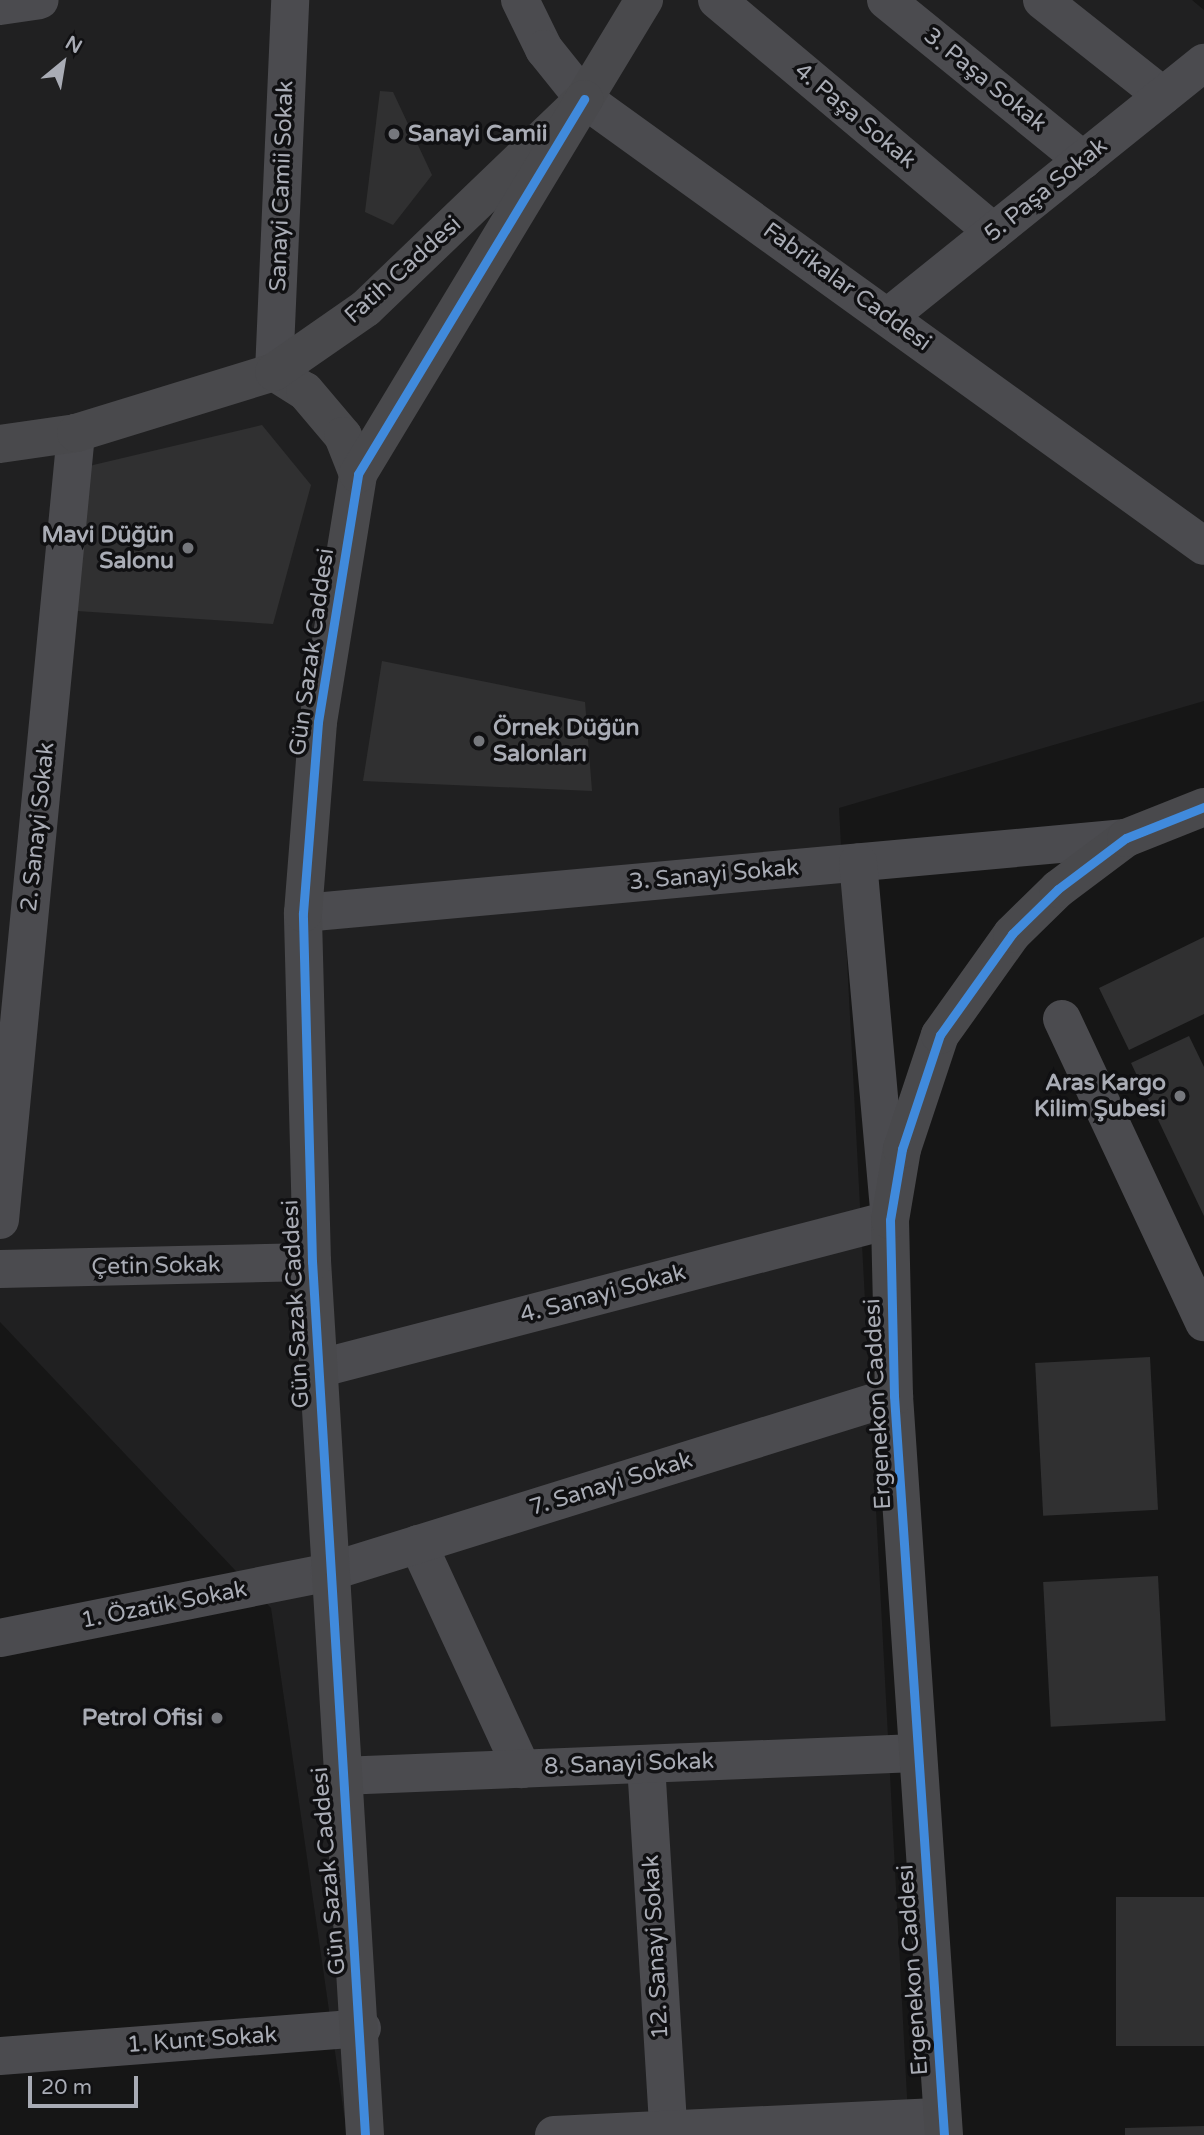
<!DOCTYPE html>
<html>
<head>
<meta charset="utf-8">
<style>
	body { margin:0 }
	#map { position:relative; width:1204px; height:2135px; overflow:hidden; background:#161616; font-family:"Varela Round",sans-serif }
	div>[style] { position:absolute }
	.built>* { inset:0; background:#202021 }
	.building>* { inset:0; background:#303031; transform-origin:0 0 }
	.street>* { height:38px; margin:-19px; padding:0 19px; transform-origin:19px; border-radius:19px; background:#4b4b4f }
	.secondary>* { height:38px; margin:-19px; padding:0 19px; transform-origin:19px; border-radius:19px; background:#49494c }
	.cycleway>* { height:9px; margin:-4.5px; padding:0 4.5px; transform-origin:4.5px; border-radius:4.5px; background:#408adc }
	.dots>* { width:19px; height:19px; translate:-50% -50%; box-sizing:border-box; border:4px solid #101012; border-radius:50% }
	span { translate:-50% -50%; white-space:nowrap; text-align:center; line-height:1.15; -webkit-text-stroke:7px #101012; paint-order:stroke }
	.street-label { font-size:23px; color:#a9acb5 }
	.poi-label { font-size:23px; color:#a9acb5; font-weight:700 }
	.left { translate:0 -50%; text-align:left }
	.right { translate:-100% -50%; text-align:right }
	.north { position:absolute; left:28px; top:28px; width:70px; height:70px; -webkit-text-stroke:5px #101012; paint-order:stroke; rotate:30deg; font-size:19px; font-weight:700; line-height:28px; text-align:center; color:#a9acb5 }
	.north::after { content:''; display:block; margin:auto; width:24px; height:32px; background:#a9acb5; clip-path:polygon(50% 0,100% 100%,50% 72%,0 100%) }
	.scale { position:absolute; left:28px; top:2076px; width:110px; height:32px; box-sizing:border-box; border:4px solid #a9acb5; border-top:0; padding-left:9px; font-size:21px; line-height:24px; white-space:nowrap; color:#a9acb5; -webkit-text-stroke:5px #101012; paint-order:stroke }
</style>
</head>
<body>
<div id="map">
	<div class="built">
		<div style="clip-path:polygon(0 0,1192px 0,1204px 10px,1204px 701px,839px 808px,909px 2135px,347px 2135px,271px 1608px,0 1322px)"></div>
	</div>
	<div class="building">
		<div style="clip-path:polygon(380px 91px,393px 92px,432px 175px,393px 225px,365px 212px)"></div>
		<div style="clip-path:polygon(262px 425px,311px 485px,273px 624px,77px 611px,89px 466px)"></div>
		<div style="clip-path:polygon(382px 661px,585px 702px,592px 791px,363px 781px)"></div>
		<div style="clip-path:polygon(1204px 937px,1204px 1014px,1129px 1050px,1099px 988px)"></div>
		<div style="clip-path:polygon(1189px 1036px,1204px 1067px,1204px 1216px,1131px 1063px)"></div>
		<div style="left:1150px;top:1357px;width:153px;height:115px;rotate:87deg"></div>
		<div style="left:1158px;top:1576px;width:145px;height:115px;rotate:87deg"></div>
		<div style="left:1204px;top:1897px;width:149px;height:88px;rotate:90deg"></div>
		<div style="clip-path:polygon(1204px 2126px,1204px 2135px,1125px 2135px,1125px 2128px)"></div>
	</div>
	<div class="street">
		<div style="left:520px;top:0;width:55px;rotate:63.9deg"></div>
		<div style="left:544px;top:49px;width:64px;rotate:51.3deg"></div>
		<div style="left:584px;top:99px;width:764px;rotate:35.79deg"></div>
		<div style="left:717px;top:0;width:361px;rotate:40deg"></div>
		<div style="left:886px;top:0;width:254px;rotate:39.1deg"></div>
		<div style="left:1042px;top:0;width:154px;rotate:38.4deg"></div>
		<div style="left:0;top:6px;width:40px;rotate:-8.5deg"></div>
		<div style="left:889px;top:316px;width:404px;rotate:-38.8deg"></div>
		<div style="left:274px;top:372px;width:372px;rotate:-87.5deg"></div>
		<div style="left:303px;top:913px;width:826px;rotate:-5.21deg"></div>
		<div style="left:1062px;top:1019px;width:335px;rotate:64.9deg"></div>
		<div style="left:0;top:1220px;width:791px;rotate:-84.48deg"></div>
		<div style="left:0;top:1269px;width:312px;rotate:-1.3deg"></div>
		<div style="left:317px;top:1369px;width:592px;rotate:-14.58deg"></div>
		<div style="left:890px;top:1220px;width:359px;rotate:-95.1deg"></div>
		<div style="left:418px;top:1544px;width:248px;rotate:65.2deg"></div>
		<div style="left:0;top:1638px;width:336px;rotate:-11.3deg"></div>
		<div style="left:329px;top:1572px;width:592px;rotate:-17.3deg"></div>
		<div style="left:646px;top:1764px;width:372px;rotate:86.5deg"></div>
		<div style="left:340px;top:1776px;width:577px;rotate:-2.28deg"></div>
		<div style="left:0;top:2056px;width:363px;rotate:-4.4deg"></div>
		<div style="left:554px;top:2135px;width:388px;rotate:-2.7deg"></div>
	</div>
	<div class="secondary">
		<div style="left:274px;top:372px;width:36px;rotate:32deg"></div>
		<div style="left:305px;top:391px;width:59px;rotate:49.8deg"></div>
		<div style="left:343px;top:436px;width:41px;rotate:68.5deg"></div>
		<div style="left:0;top:444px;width:77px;rotate:-8.2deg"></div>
		<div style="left:76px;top:433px;width:207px;rotate:-17.1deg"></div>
		<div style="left:274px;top:372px;width:112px;rotate:-34.8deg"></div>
		<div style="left:366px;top:308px;width:302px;rotate:-43.8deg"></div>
		<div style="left:584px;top:99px;width:116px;rotate:-58.8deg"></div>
		<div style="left:365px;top:2135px;width:875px;rotate:-93.47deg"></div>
		<div style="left:312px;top:1262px;width:349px;rotate:-91.5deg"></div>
		<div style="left:303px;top:913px;width:192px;rotate:-85.5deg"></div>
		<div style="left:318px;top:722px;width:251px;rotate:-80.8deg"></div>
		<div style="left:358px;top:474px;width:438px;rotate:-58.9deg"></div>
		<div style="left:944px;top:2135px;width:741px;rotate:-93.87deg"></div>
		<div style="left:894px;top:1396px;width:176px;rotate:-91.3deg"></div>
		<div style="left:890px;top:1220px;width:72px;rotate:-80.4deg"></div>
		<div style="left:902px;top:1149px;width:120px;rotate:-71.6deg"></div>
		<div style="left:940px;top:1035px;width:124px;rotate:-54.5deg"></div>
		<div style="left:1012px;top:934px;width:64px;rotate:-44.4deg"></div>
		<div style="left:1058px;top:889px;width:85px;rotate:-36.9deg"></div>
		<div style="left:1126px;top:838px;width:84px;rotate:-21.7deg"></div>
	</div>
	<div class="cycleway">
		<div style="left:365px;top:2135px;width:875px;rotate:-93.47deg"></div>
		<div style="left:312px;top:1262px;width:349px;rotate:-91.5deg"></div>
		<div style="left:303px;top:913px;width:192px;rotate:-85.5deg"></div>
		<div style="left:318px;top:722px;width:251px;rotate:-80.8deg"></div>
		<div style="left:358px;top:474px;width:438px;rotate:-58.9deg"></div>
		<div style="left:944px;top:2135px;width:741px;rotate:-93.87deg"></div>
		<div style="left:894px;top:1396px;width:176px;rotate:-91.3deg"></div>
		<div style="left:890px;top:1220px;width:72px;rotate:-80.4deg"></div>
		<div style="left:902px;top:1149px;width:120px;rotate:-71.6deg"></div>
		<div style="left:940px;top:1035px;width:124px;rotate:-54.5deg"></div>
		<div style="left:1012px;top:934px;width:64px;rotate:-44.4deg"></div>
		<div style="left:1058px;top:889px;width:85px;rotate:-36.9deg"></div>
		<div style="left:1126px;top:838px;width:84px;rotate:-21.7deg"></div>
	</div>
	<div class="dots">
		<div style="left:394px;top:134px;background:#76787d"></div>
		<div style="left:188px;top:548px;background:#76787d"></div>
		<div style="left:479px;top:741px;background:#76787d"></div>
		<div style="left:1180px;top:1096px;background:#76787d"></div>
		<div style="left:217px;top:1718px;background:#76787d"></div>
	</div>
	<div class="street-label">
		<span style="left:985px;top:80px;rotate:39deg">3. Paşa Sokak</span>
		<span style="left:855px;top:116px;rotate:40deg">4. Paşa Sokak</span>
		<span style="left:282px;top:186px;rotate:-88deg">Sanayi Camii Sokak</span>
		<span style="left:1046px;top:190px;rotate:-39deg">5. Paşa Sokak</span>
		<span style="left:403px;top:270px;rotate:-42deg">Fatih Caddesi</span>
		<span style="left:847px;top:287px;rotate:36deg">Fabrikalar Caddesi</span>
		<span style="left:312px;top:652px;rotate:-82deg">Gün Sazak Caddesi</span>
		<span style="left:38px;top:827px;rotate:-84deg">2. Sanayi Sokak</span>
		<span style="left:714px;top:875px;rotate:-5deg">3. Sanayi Sokak</span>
		<span style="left:156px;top:1266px;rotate:-1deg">Çetin Sokak</span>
		<span style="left:603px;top:1294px;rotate:-15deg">4. Sanayi Sokak</span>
		<span style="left:296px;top:1304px;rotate:-93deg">Gün Sazak Caddesi</span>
		<span style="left:878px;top:1404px;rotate:-93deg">Ergenekon Caddesi</span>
		<span style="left:611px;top:1484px;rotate:-17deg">7. Sanayi Sokak</span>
		<span style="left:164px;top:1605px;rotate:-11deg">1. Özatik Sokak</span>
		<span style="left:629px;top:1764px;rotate:-2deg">8. Sanayi Sokak</span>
		<span style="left:329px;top:1871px;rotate:-95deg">Gün Sazak Caddesi</span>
		<span style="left:656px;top:1947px;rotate:-93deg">12. Sanayi Sokak</span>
		<span style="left:913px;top:1970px;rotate:-94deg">Ergenekon Caddesi</span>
		<span style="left:202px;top:2040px;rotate:-4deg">1. Kunt Sokak</span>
	</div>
	<div class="poi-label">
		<span class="left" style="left:408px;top:134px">Sanayi Camii</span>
		<span class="right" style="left:174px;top:548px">Mavi Düğün<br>Salonu</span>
		<span class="left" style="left:493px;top:741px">Örnek Düğün<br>Salonları</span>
		<span class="right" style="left:1166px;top:1096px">Aras Kargo<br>Kilim Şubesi</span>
		<span class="right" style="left:203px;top:1718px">Petrol Ofisi</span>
	</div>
	<div class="north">N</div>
	<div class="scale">20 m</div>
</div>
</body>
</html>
